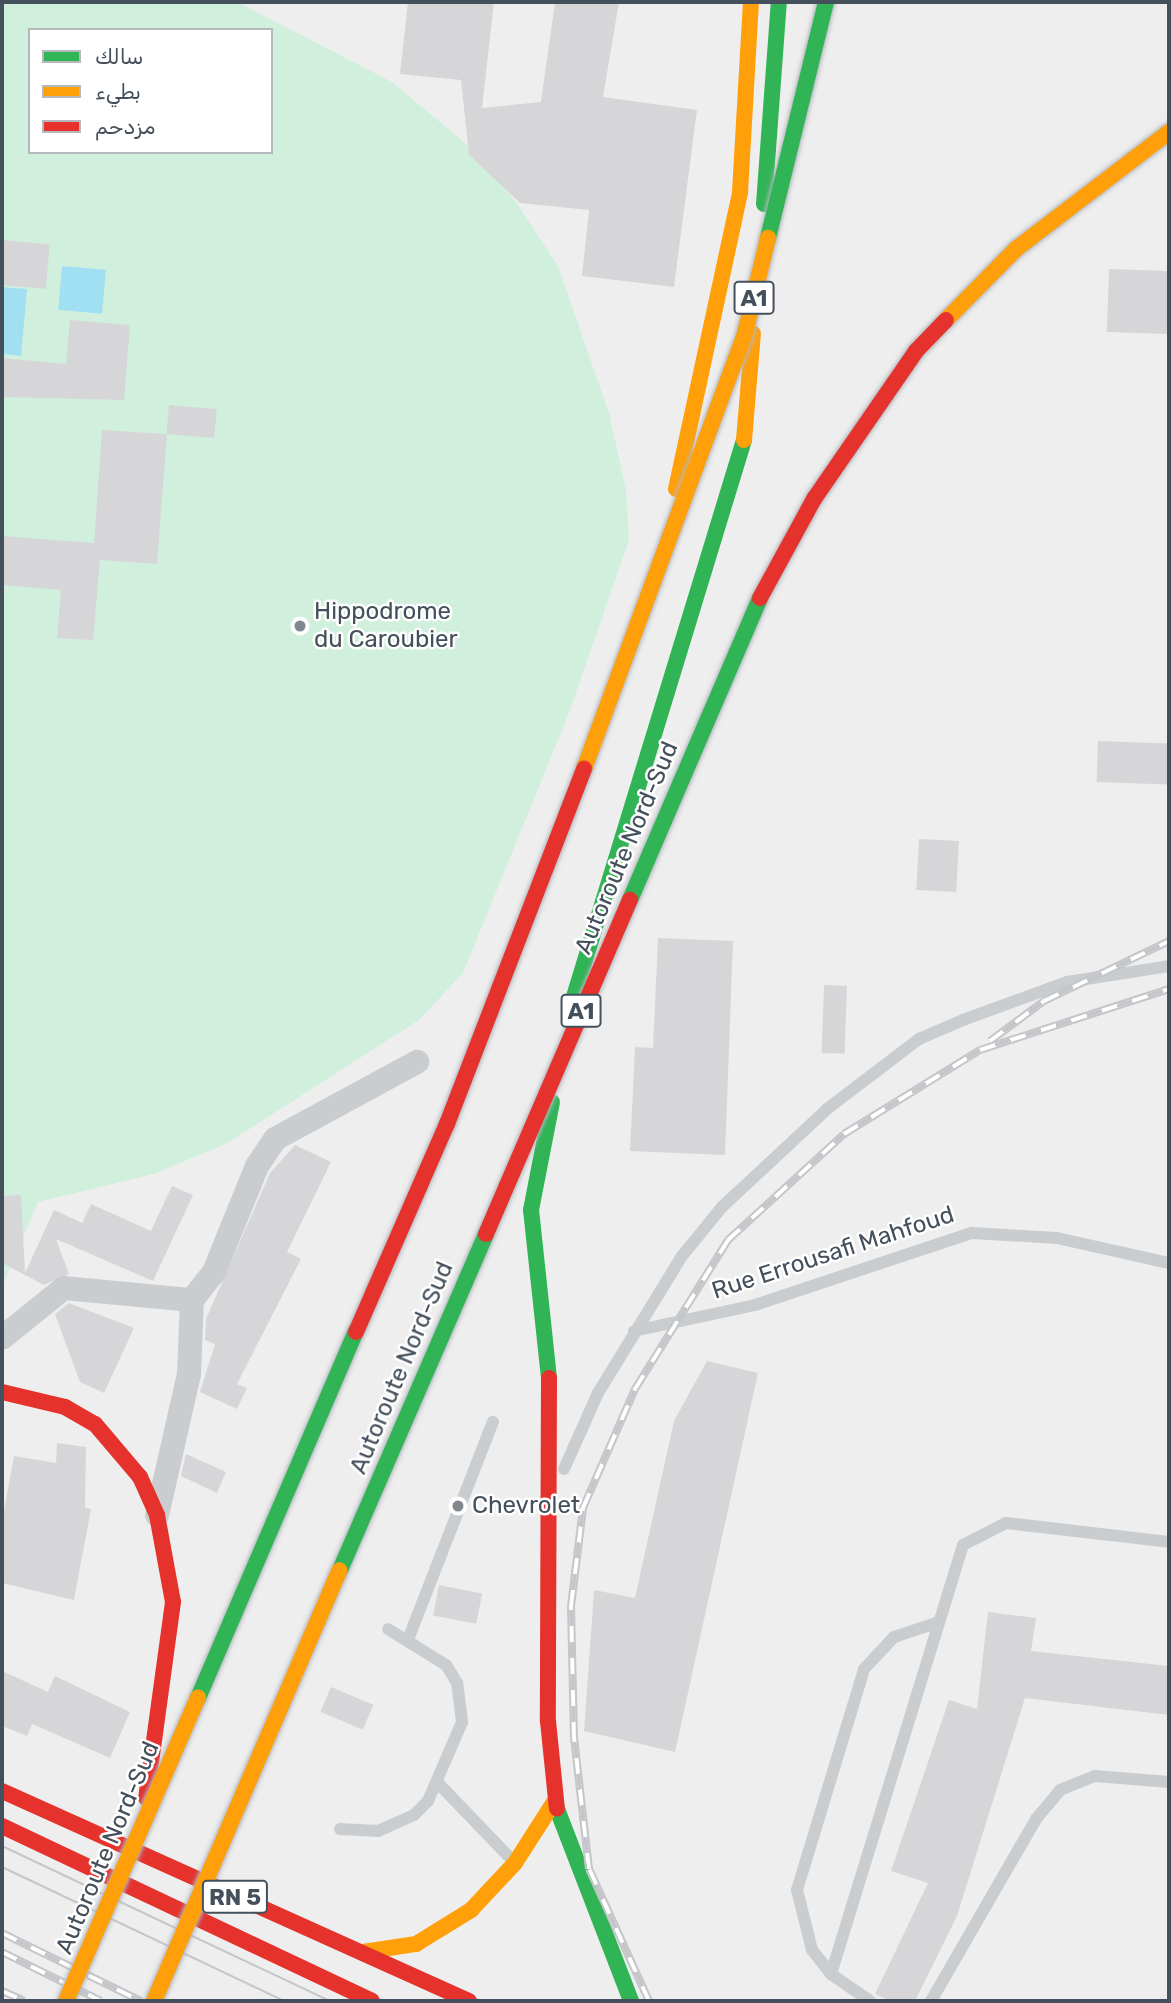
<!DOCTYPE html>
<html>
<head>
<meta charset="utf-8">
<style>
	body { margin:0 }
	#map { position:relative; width:1171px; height:2003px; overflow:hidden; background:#efeeee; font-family:Rubik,Cairo,sans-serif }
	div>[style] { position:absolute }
	.green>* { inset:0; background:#d0f0dd }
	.water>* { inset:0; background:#a1dff2; transform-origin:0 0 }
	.building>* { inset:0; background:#d6d6d9; transform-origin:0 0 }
	.lane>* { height:12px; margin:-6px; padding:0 6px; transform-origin:6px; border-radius:6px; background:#cacdcf }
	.street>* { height:24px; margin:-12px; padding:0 12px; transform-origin:12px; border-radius:12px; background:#cacdcf }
	.fast>* { height:16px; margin:-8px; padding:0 8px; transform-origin:8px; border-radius:8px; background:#30b455 }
	.slow>* { height:16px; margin:-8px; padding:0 8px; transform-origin:8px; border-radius:8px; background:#ff9f0a }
	.jam>* { height:16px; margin:-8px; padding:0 8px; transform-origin:8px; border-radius:8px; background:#e5322d }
	.tram>* { height:2px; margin:-1px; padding:0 1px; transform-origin:1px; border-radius:1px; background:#c4c6c9 }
	.rail>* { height:8px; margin-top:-4px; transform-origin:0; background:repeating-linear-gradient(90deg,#fff 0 16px,#c4c6c9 0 32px); box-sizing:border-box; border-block:2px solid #c4c6c9 }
	.bridges { filter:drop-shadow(0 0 2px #b2b8bf) drop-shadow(0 0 2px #b2b8bf) }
	.fast-bridge>* { height:16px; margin:-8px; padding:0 8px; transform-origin:8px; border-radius:8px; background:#30b455 }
	.slow-bridge>* { height:16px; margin:-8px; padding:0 8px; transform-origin:8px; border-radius:8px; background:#ff9f0a }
	.jam-bridge>* { height:16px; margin:-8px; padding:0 8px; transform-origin:8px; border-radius:8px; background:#e5322d }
	.dots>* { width:19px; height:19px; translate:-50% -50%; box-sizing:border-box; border:4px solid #fff; border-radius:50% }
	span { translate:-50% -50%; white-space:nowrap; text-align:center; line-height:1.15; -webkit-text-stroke:5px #fff; paint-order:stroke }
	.shield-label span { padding:2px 5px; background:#fff; border:2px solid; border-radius:5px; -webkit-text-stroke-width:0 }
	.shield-label { font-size:23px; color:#44505c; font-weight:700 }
	.poi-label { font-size:24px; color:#44505c }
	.left { translate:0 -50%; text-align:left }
	.street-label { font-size:24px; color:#44505c }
	.frame { position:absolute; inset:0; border:4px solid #44505c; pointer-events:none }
	.legend { position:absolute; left:28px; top:28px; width:245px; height:126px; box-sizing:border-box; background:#fff; border:2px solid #b4b9be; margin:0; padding:9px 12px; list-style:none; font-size:21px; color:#44505c }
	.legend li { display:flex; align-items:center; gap:14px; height:35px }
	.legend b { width:35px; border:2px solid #b4b9be }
</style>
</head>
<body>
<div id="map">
	<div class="green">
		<div style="clip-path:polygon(evenodd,2px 2px,237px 2px,392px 82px,465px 143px,516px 202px,558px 266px,609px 413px,626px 490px,629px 540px,569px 713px,463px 973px,419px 1020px,226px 1144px,154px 1174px,38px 1202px,2px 1287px,2px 2px,30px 30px,271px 30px,271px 152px,30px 152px,30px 30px)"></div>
	</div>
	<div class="water">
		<div style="left:62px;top:266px;width:44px;height:44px;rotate:5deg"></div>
		<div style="clip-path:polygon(2px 287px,27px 289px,21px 356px,2px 354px)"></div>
	</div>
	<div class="building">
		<div style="clip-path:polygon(408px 2px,494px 2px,482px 108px,541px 102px,555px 2px,619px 2px,603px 97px,697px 110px,674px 287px,582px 276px,589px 210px,520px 203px,469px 155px,461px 80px,400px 74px)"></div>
		<div style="left:2px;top:240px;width:48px;height:45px;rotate:5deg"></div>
		<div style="left:1109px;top:269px;width:60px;height:63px;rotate:2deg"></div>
		<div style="clip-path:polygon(70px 320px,130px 325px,124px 400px,2px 397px,2px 358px,66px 364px)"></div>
		<div style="left:169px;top:405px;width:48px;height:29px;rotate:5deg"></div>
		<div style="clip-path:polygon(102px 430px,167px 434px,157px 564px,100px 560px,93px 640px,57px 638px,61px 590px,2px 585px,2px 536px,94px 543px)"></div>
		<div style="left:1098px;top:741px;width:71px;height:41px;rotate:2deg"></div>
		<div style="left:919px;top:839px;width:40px;height:51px;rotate:3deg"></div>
		<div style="clip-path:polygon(658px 938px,733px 941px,725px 1155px,630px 1151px,635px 1047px,653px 1048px)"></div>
		<div style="left:824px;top:985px;width:23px;height:68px;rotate:2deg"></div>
		<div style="clip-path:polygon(295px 1145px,331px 1162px,287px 1252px,301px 1259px,237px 1384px,247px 1388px,237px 1409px,200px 1392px,215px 1344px,205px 1340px,206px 1319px,270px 1173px)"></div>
		<div style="clip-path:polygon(172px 1186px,193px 1195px,153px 1281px,56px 1239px,69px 1274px,44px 1285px,2px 1263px,2px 1196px,21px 1195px,25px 1273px,54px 1210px,82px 1223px,91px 1204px,151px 1231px)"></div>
		<div style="clip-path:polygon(69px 1303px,134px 1328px,104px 1393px,80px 1382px,55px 1314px)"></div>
		<div style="clip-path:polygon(707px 1361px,758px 1373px,675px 1752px,584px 1731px,594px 1590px,635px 1598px,674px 1421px)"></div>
		<div style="clip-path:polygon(57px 1443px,86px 1447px,85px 1508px,91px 1509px,74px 1600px,2px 1583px,2px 1521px,14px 1456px,56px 1463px)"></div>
		<div style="clip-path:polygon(186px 1454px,226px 1472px,217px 1493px,181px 1476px)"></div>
		<div style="left:439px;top:1585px;width:44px;height:31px;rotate:11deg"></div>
		<div style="clip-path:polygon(988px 1612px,1036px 1618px,1031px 1651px,1169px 1666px,1169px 1715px,1025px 1698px,957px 1916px,915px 2001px,891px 2001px,875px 1994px,928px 1883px,891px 1871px,949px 1700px,977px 1709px)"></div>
		<div style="clip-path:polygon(2px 1671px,48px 1692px,55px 1676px,130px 1712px,110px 1758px,32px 1724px,27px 1736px,2px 1726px)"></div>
		<div style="left:331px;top:1687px;width:46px;height:27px;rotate:23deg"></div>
	</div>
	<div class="lane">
		<div style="left:634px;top:1331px;width:124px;rotate:-12.1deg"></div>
		<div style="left:755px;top:1305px;width:229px;rotate:-18.4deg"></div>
		<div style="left:972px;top:1233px;width:85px;rotate:3.4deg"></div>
		<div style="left:1057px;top:1238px;width:115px;rotate:12.6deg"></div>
		<div style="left:564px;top:1469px;width:83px;rotate:-65.9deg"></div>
		<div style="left:598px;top:1393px;width:161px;rotate:-58.5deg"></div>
		<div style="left:682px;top:1256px;width:63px;rotate:-50.8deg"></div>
		<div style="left:722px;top:1207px;width:144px;rotate:-43deg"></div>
		<div style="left:827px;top:1109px;width:116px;rotate:-37.3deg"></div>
		<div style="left:919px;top:1039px;width:48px;rotate:-23.4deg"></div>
		<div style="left:963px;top:1020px;width:111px;rotate:-20.1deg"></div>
		<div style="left:1067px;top:982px;width:103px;rotate:-8.9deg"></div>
		<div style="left:409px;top:1637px;width:231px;rotate:-68.7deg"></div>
		<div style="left:438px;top:1783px;width:108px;rotate:46.1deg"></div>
		<div style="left:340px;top:1829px;width:38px;rotate:3deg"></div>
		<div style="left:378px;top:1831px;width:39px;rotate:-24deg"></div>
		<div style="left:414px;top:1815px;width:20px;rotate:-45deg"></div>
		<div style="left:428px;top:1801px;width:86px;rotate:-66.7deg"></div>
		<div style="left:462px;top:1722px;width:39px;rotate:-97deg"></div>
		<div style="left:457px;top:1683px;width:21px;rotate:-121deg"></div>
		<div style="left:446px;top:1665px;width:68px;rotate:-148.2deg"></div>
		<div style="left:831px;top:1974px;width:449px;rotate:-72.9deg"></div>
		<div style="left:963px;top:1545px;width:48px;rotate:-27.1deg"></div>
		<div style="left:1006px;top:1523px;width:164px;rotate:6.6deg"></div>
		<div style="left:870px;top:2001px;width:47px;rotate:-145.3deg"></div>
		<div style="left:831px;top:1974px;width:31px;rotate:-128deg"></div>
		<div style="left:812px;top:1950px;width:62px;rotate:-104deg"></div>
		<div style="left:797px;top:1890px;width:231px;rotate:-73.1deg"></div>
		<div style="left:864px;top:1669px;width:44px;rotate:-46.8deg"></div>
		<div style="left:894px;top:1637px;width:44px;rotate:-18.4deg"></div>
		<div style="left:931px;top:2001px;width:210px;rotate:-60deg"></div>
		<div style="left:1036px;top:1819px;width:38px;rotate:-50deg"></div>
		<div style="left:1060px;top:1790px;width:38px;rotate:-22deg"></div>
		<div style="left:1095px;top:1776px;width:74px;rotate:4.6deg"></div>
	</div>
	<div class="street">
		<div style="left:2px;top:1338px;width:80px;rotate:-38.9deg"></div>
		<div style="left:64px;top:1288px;width:129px;rotate:5.4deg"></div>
		<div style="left:157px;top:1515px;width:145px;rotate:-77.2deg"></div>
		<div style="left:189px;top:1374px;width:74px;rotate:-87.7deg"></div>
		<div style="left:192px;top:1300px;width:36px;rotate:-52deg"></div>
		<div style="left:214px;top:1272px;width:114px;rotate:-67.9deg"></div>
		<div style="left:257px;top:1166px;width:32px;rotate:-56deg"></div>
		<div style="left:275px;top:1139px;width:162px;rotate:-28.5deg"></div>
	</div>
	<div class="fast">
		<div style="left:764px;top:204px;width:203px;rotate:-85.8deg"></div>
		<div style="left:572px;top:1003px;width:589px;rotate:-73.01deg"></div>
		<div style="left:549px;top:1378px;width:169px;rotate:-96.1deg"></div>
		<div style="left:531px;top:1210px;width:110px;rotate:-79deg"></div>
		<div style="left:557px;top:1809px;width:206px;rotate:68.9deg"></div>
	</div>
	<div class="slow">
		<div style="left:744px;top:440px;width:107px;rotate:-85.2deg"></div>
		<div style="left:676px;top:489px;width:304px;rotate:-77.8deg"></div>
		<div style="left:740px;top:192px;width:190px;rotate:-86.7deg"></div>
		<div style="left:363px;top:1952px;width:54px;rotate:-8.6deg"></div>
		<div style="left:416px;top:1944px;width:65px;rotate:-31.7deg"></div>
		<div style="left:471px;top:1910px;width:64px;rotate:-46.9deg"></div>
		<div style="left:515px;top:1863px;width:72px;rotate:-57.4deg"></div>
	</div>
	<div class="jam">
		<div style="left:549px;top:1378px;width:343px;rotate:90.2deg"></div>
		<div style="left:548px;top:1721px;width:88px;rotate:84.2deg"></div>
		<div style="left:2px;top:1392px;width:65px;rotate:13.4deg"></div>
		<div style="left:65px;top:1407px;width:34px;rotate:30deg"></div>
		<div style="left:95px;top:1424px;width:70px;rotate:49.7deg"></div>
		<div style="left:140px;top:1477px;width:42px;rotate:65.9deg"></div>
		<div style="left:157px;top:1515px;width:88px;rotate:79.6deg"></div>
		<div style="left:173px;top:1602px;width:198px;rotate:97.8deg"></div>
		<div style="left:2px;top:1791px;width:512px;rotate:24.21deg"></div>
		<div style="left:2px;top:1826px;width:409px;rotate:25.3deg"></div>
	</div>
	<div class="tram">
		<div style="left:2px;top:1846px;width:363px;rotate:25.3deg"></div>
		<div style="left:2px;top:1867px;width:312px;rotate:25.4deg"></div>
	</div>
	<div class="rail">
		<div style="left:990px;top:1041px;width:67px;rotate:-36.5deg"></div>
		<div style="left:1044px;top:1001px;width:139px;rotate:-25.6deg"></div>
		<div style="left:2px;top:1933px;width:155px;rotate:26.1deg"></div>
		<div style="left:2px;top:1952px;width:110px;rotate:26.3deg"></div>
		<div style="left:2px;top:1991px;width:24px;rotate:24deg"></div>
		<div style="left:649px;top:2001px;width:145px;rotate:-114.4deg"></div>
		<div style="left:589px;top:1869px;width:132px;rotate:-96.5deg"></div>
		<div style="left:574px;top:1738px;width:132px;rotate:-91.3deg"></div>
		<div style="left:571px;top:1606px;width:99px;rotate:-83deg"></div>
		<div style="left:583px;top:1508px;width:130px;rotate:-66.4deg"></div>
		<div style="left:635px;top:1389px;width:176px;rotate:-58deg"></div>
		<div style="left:728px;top:1240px;width:157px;rotate:-42.4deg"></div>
		<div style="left:844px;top:1134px;width:160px;rotate:-31.7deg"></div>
		<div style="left:980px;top:1050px;width:199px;rotate:-17.9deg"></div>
	</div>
	<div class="bridges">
		<div class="fast-bridge">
			<div style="left:768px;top:238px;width:243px;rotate:-76.2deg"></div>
			<div style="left:630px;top:900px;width:329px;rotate:-66.7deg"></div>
			<div style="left:340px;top:1570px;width:366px;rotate:-66.5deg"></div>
			<div style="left:198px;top:1698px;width:399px;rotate:-66.7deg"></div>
		</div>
		<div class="slow-bridge">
			<div style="left:946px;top:320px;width:100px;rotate:-45.4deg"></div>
			<div style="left:1016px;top:249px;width:193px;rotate:-37.4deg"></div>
			<div style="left:584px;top:769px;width:465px;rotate:-69.7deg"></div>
			<div style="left:745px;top:333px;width:98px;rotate:-76.4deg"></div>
			<div style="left:66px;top:2001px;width:331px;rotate:-66.5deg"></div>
			<div style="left:154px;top:2001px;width:469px;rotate:-66.7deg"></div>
		</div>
		<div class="jam-bridge">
			<div style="left:760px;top:598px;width:113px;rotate:-61.4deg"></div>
			<div style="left:814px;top:499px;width:180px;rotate:-55.4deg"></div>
			<div style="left:916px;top:351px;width:43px;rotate:-45.9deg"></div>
			<div style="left:486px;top:1234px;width:364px;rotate:-66.7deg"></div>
			<div style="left:356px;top:1332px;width:227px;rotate:-66.4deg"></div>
			<div style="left:447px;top:1124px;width:381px;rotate:-68.9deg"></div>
		</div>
	</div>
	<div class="dots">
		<div style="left:300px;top:626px;background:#80878f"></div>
		<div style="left:458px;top:1506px;background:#80878f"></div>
	</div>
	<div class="shield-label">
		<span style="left:754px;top:298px">A1</span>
		<span style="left:581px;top:1011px">A1</span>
		<span style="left:235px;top:1897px">RN 5</span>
	</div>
	<div class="poi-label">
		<span class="left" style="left:314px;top:626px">Hippodrome<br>du Caroubier</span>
		<span class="left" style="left:472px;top:1506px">Chevrolet</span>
	</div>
	<div class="street-label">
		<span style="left:627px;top:848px;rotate:-67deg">Autoroute Nord-Sud</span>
		<span style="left:833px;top:1253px;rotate:-18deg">Rue Errousafi Mahfoud</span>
		<span style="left:402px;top:1368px;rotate:-67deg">Autoroute Nord-Sud</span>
		<span style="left:108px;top:1848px;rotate:-67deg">Autoroute Nord-Sud</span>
	</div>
	<div class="frame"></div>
	<ul class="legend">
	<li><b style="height:9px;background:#30b455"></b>سالك</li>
	<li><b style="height:9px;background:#ff9f0a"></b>بطيء</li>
	<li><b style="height:9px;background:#e5322d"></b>مزدحم</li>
	</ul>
</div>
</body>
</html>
